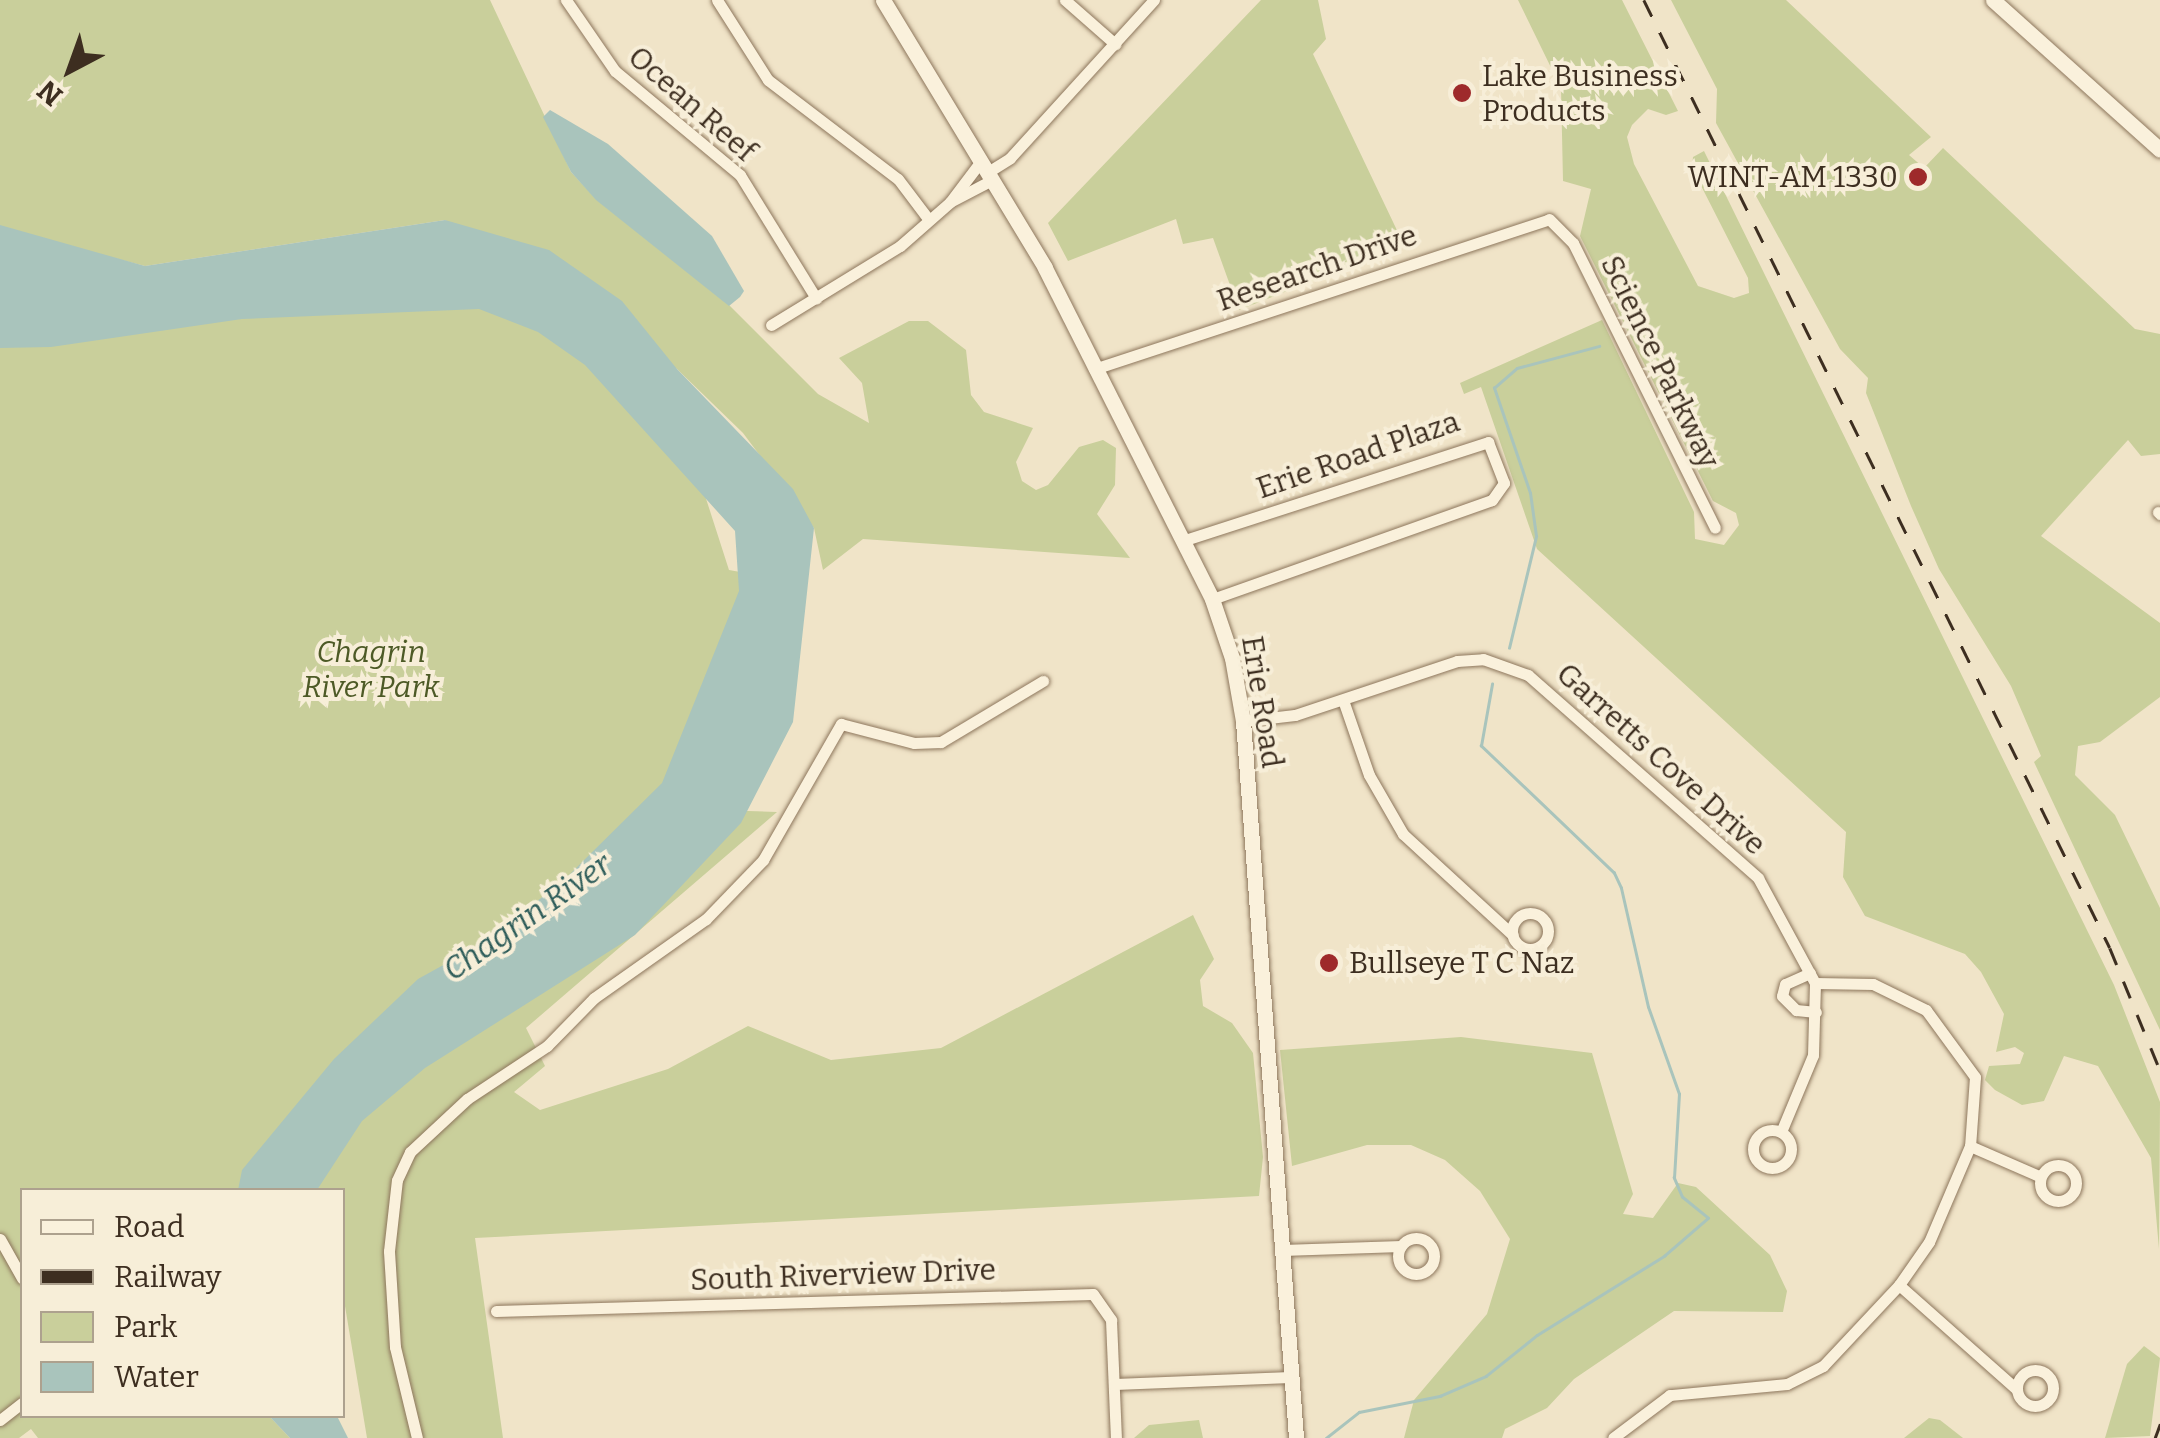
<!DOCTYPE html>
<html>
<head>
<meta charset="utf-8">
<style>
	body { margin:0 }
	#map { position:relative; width:2160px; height:1438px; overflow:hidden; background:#f0e4c8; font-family:Bitter,serif }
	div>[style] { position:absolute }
	.green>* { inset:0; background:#c9cf9b }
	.water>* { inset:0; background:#a9c4bc }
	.stream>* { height:2.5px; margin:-1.25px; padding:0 1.25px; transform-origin:1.25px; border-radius:1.25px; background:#a9c4bc }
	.roads { filter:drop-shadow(0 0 2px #8d765c) drop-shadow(0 0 2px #8d765c) }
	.street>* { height:11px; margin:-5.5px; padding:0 5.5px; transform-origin:5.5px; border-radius:5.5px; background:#faf1dc }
	.street>.ring { margin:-5.5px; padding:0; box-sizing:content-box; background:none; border:11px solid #faf1dc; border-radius:50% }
	.secondary>* { height:15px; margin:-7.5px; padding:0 7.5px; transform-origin:7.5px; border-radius:7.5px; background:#faf1dc }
	.rail>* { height:2.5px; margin-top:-1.25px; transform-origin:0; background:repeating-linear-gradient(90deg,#3d2e20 0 18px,transparent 0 36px) }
	.dots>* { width:28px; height:28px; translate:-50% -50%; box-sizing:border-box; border:5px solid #f7eed8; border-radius:50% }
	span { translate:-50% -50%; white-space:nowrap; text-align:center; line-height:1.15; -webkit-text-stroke:8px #f7eed8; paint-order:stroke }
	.poi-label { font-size:30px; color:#3d2e20 }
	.left { translate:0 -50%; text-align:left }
	.right { translate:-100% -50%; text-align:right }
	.street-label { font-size:30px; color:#3d2e20 }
	.park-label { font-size:30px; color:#4d5a26; font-style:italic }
	.water-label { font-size:32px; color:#2f5d5a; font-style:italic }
	.legend { position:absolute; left:20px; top:1188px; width:325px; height:230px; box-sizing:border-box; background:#f7eed8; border:2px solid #ada18e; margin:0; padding:12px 18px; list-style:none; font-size:30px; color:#3d2e20 }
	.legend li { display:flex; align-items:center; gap:20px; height:50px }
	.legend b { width:50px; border:2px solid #ada18e }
	.north { position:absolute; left:20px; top:20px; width:100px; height:100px; -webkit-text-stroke:8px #f7eed8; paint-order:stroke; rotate:221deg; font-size:28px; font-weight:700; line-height:40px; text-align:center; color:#3d2e20 }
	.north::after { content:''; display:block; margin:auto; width:35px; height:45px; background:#3d2e20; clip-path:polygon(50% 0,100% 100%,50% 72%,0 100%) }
</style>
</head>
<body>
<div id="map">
	<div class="green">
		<div style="clip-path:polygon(0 0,490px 0,571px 172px,597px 200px,723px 299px,818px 394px,869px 423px,862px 383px,839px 358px,909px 321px,928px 321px,966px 350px,971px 395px,984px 412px,1033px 428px,1016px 462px,1022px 481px,1036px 490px,1048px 485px,1079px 447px,1103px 440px,1116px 448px,1115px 485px,1097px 514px,1130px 558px,863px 539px,823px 570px,814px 528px,743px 433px,677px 369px,445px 220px,145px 266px,83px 250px,84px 299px,435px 231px,682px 424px,729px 570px,785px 580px,717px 810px,777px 812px,526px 1028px,545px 1066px,514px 1092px,540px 1110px,668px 1069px,748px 1026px,831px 1060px,941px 1048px,1193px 915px,1214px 959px,1200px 980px,1203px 1006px,1232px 1023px,1253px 1053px,1263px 1157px,1259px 1196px,475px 1238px,503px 1438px,367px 1438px,343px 1294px,342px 1190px,22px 1190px,22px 1416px,269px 1416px,290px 1438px,38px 1438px,31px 1429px,19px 1438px,0 1438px)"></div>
		<div style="clip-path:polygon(1261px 0,1318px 0,1326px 39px,1313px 54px,1404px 245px,1239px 310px,1213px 238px,1183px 244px,1176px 219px,1068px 261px,1048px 223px)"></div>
		<div style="clip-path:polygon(1518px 0,1622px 0,1678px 111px,1666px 115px,1648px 109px,1632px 125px,1627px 137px,1634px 164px,1698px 286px,1734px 298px,1749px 293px,1748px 278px,1692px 168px,1693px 157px,1704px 151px,2114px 985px,2160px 1102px,2159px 1249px,2151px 1158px,2098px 1066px,2064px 1056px,2044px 1101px,2022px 1105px,1995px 1090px,1985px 1080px,1989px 1066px,2020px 1064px,2024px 1053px,2015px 1047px,1996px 1052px,2004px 1014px,1981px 972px,1965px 954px,1865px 916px,1843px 877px,1846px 832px,1537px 549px,1481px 387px,1464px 394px,1460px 383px,1602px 320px,1694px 512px,1695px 539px,1724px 545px,1739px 525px,1736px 513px,1713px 501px,1580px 236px,1591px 189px,1563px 181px,1561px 88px)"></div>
		<div style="clip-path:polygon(1671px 0,1786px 0,1931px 137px,1909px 155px,1924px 168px,1943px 148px,2135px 329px,2160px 334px,2160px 454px,2141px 456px,2128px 440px,2041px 536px,2160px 623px,2160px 697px,2100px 742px,2078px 746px,2075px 775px,2115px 815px,2160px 908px,2160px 1030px,2034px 762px,2041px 756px,2011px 686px,1939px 569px,1911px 506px,1866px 393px,1868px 378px,1840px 349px,1716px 123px,1717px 89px)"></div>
		<div style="clip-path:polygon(1461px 1037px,1592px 1053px,1633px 1194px,1623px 1214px,1653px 1218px,1678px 1183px,1696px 1187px,1770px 1255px,1787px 1291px,1783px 1312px,1674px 1311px,1574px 1379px,1547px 1408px,1505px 1429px,1502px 1438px,1404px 1438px,1414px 1400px,1487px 1314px,1510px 1239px,1480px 1191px,1445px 1160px,1411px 1145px,1367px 1145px,1292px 1166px,1280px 1050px)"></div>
		<div style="clip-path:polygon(2144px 1346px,2160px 1358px,2150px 1436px,2105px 1438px,2127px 1364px)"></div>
		<div style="clip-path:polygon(1929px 1418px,1940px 1420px,1963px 1438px,1904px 1438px)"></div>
		<div style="clip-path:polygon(1199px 1420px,1203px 1438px,1134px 1438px,1149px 1425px)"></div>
	</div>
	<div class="water">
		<div style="clip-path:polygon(550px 110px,608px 144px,712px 236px,744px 291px,740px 297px,729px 306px,596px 200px,571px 172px,543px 117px)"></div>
		<div style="clip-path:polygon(445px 220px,549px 250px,622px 301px,677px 369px,793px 489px,814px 528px,793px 722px,741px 823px,635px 935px,425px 1068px,362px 1121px,317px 1190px,238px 1190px,242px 1170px,334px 1059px,418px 979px,494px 937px,570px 874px,662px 783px,739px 591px,735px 531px,585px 365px,538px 332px,479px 309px,242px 319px,51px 347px,0 348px,0 225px,145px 266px)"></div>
		<div style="clip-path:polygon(269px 1416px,337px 1416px,348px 1438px,290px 1438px)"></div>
	</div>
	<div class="stream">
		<div style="left:1509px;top:648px;width:115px;rotate:-76.4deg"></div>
		<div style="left:1536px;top:536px;width:43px;rotate:-97.9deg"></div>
		<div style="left:1530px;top:493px;width:111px;rotate:-108.9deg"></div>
		<div style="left:1494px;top:388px;width:30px;rotate:-41deg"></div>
		<div style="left:1517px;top:368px;width:85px;rotate:-15deg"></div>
		<div style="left:1326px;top:1438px;width:42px;rotate:-38.2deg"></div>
		<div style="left:1359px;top:1412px;width:83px;rotate:-11.2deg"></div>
		<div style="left:1440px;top:1396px;width:50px;rotate:-23.5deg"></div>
		<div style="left:1486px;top:1376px;width:65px;rotate:-38.8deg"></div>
		<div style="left:1537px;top:1335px;width:150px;rotate:-31.9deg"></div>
		<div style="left:1664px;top:1256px;width:58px;rotate:-40.8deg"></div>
		<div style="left:1708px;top:1218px;width:33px;rotate:-141deg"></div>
		<div style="left:1682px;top:1197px;width:21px;rotate:-113deg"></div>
		<div style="left:1674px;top:1178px;width:84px;rotate:-86.6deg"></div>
		<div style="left:1679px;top:1094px;width:92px;rotate:-109.6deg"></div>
		<div style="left:1648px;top:1007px;width:122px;rotate:-102.8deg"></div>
		<div style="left:1621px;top:888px;width:17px;rotate:-115deg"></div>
		<div style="left:1614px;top:873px;width:184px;rotate:-136.3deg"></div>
		<div style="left:1481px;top:746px;width:63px;rotate:-79.9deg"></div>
	</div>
	<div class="roads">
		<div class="street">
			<div style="left:566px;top:0;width:86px;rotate:55.4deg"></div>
			<div style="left:615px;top:71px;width:163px;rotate:39.8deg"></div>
			<div style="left:740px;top:175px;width:145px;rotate:58.3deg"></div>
			<div style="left:717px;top:0;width:95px;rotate:57.5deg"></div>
			<div style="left:768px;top:80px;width:163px;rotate:37.3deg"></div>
			<div style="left:898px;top:179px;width:51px;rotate:52.9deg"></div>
			<div style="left:1065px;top:0;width:67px;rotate:41.3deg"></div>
			<div style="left:988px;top:172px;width:26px;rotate:-32deg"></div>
			<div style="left:1010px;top:158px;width:214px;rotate:-47.7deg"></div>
			<div style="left:950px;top:202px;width:47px;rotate:-27.6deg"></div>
			<div style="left:771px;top:325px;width:151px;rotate:-31.5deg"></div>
			<div style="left:900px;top:246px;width:67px;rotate:-41.3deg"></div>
			<div style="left:950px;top:202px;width:51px;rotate:-52.9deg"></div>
			<div style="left:1094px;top:369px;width:479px;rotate:-18.2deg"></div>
			<div style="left:1549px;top:219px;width:34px;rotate:45deg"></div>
			<div style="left:1573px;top:243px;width:318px;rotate:63.5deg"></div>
			<div style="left:2158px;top:512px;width:3px;rotate:45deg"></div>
			<div style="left:1182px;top:541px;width:322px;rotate:-17.9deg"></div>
			<div style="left:1488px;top:442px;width:44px;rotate:68.7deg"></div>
			<div style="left:1504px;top:483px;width:21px;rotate:125deg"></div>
			<div style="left:1492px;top:500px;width:297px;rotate:160.5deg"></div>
			<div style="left:1343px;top:700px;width:79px;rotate:70.9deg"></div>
			<div style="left:1369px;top:775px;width:68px;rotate:60deg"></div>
			<div style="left:1403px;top:834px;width:149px;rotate:42.6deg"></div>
			<div style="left:1243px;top:721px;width:52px;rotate:-6.6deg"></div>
			<div style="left:1295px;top:715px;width:171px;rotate:-18.4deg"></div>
			<div style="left:1457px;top:661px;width:26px;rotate:-4deg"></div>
			<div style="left:1483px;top:659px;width:48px;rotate:19.6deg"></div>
			<div style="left:1528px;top:675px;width:307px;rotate:41.4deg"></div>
			<div style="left:1758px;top:878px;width:119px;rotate:61.5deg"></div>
			<div style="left:1815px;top:983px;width:58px;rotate:1deg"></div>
			<div style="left:1873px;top:984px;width:59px;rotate:26.1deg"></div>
			<div style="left:1926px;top:1010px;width:83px;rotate:53.8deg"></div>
			<div style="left:1975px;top:1077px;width:69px;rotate:94.1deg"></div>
			<div style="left:1970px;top:1146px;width:104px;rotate:113.1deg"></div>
			<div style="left:1929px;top:1242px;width:52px;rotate:124.9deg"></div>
			<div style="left:1899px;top:1285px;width:111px;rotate:133.2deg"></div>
			<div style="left:1823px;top:1366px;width:40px;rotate:153.4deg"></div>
			<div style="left:1787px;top:1384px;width:118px;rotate:174.6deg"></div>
			<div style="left:1670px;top:1395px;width:71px;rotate:143deg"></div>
			<div class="ring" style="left:1512px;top:913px;width:25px;height:25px"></div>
			<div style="left:1810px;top:973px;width:27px;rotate:156deg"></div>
			<div style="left:1785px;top:984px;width:12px;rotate:104deg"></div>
			<div style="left:1782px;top:996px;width:20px;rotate:45deg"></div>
			<div style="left:1796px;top:1010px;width:20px;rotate:6deg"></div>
			<div class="ring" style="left:1753px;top:1130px;width:27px;height:27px"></div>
			<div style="left:1781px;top:1132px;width:83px;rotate:-67.4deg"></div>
			<div style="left:1813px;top:1055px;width:72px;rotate:-88.4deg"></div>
			<div style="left:1970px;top:1146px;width:77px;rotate:23.6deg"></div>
			<div class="ring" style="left:2040px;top:1165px;width:25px;height:25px"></div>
			<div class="ring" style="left:1398px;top:1238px;width:25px;height:25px"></div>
			<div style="left:0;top:1239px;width:45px;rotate:60.6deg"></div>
			<div style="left:1282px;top:1250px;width:119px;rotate:-1.9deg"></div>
			<div style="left:1899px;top:1285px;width:157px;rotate:41.6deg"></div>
			<div style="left:496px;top:1311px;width:597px;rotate:-1.63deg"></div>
			<div style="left:1093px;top:1294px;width:32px;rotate:55deg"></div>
			<div style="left:1111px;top:1320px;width:118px;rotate:87.6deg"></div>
			<div class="ring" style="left:2017px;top:1370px;width:25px;height:25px"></div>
			<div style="left:1114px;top:1384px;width:177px;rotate:-2.3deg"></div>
			<div style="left:0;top:1420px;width:28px;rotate:-38deg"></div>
			<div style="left:417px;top:1438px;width:94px;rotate:-103.6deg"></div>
			<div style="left:395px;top:1347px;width:96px;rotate:-93.6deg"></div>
			<div style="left:389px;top:1251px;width:71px;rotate:-83.6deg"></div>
			<div style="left:397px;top:1180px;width:31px;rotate:-65deg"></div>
			<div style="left:410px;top:1152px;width:78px;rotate:-42.9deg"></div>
			<div style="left:467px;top:1099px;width:96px;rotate:-33.5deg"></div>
			<div style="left:547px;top:1046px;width:67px;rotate:-45.6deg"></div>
			<div style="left:594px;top:998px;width:137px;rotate:-35.2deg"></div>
			<div style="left:706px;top:919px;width:82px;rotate:-46deg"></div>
			<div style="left:763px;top:860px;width:157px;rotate:-60.2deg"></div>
			<div style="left:841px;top:724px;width:75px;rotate:14.6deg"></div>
			<div style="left:914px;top:743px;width:27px;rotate:-2deg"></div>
			<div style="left:941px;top:742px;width:119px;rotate:-30.9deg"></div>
		</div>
		<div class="secondary">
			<div style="left:883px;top:0;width:313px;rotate:58.8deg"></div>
			<div style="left:1045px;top:268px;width:371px;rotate:63.2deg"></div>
			<div style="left:1212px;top:599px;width:62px;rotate:71.3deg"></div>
			<div style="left:1232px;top:658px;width:64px;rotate:80.1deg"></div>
			<div style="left:1243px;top:721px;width:719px;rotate:85.77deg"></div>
			<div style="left:1993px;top:0;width:224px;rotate:41.9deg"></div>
		</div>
	</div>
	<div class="rail">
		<div style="left:1644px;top:0;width:1056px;rotate:63.82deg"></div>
		<div style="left:2110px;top:948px;width:132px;rotate:67.7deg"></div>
		<div style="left:2155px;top:1438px;width:15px;rotate:-70deg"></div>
	</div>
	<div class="dots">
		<div style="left:1462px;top:93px;background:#9e2a2b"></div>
		<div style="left:1918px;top:177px;background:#9e2a2b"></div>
		<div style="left:1329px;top:963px;background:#9e2a2b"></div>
	</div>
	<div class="poi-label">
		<span class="left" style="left:1482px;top:93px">Lake Business<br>Products</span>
		<span class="right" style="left:1898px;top:177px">WINT-AM 1330</span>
		<span class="left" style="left:1349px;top:963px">Bullseye T C Naz</span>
	</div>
	<div class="street-label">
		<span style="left:692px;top:104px;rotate:41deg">Ocean Reef</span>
		<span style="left:1317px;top:268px;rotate:-19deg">Research Drive</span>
		<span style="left:1660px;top:362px;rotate:64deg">Science Parkway</span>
		<span style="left:1358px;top:455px;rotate:-19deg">Erie Road Plaza</span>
		<span style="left:1262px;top:702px;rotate:81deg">Erie Road</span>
		<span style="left:1661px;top:759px;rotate:42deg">Garretts Cove Drive</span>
		<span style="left:843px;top:1275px;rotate:-2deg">South Riverview Drive</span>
	</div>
	<div class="park-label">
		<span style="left:371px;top:669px">Chagrin<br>River Park</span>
	</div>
	<div class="water-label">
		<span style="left:527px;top:917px;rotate:-35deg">Chagrin River</span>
	</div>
	<ul class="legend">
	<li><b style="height:12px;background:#faf1dc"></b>Road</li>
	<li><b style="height:12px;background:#3d2e20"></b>Railway</li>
	<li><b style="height:28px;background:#c9cf9b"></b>Park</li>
	<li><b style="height:28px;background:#a9c4bc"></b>Water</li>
	</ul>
	<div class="north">N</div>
</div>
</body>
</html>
